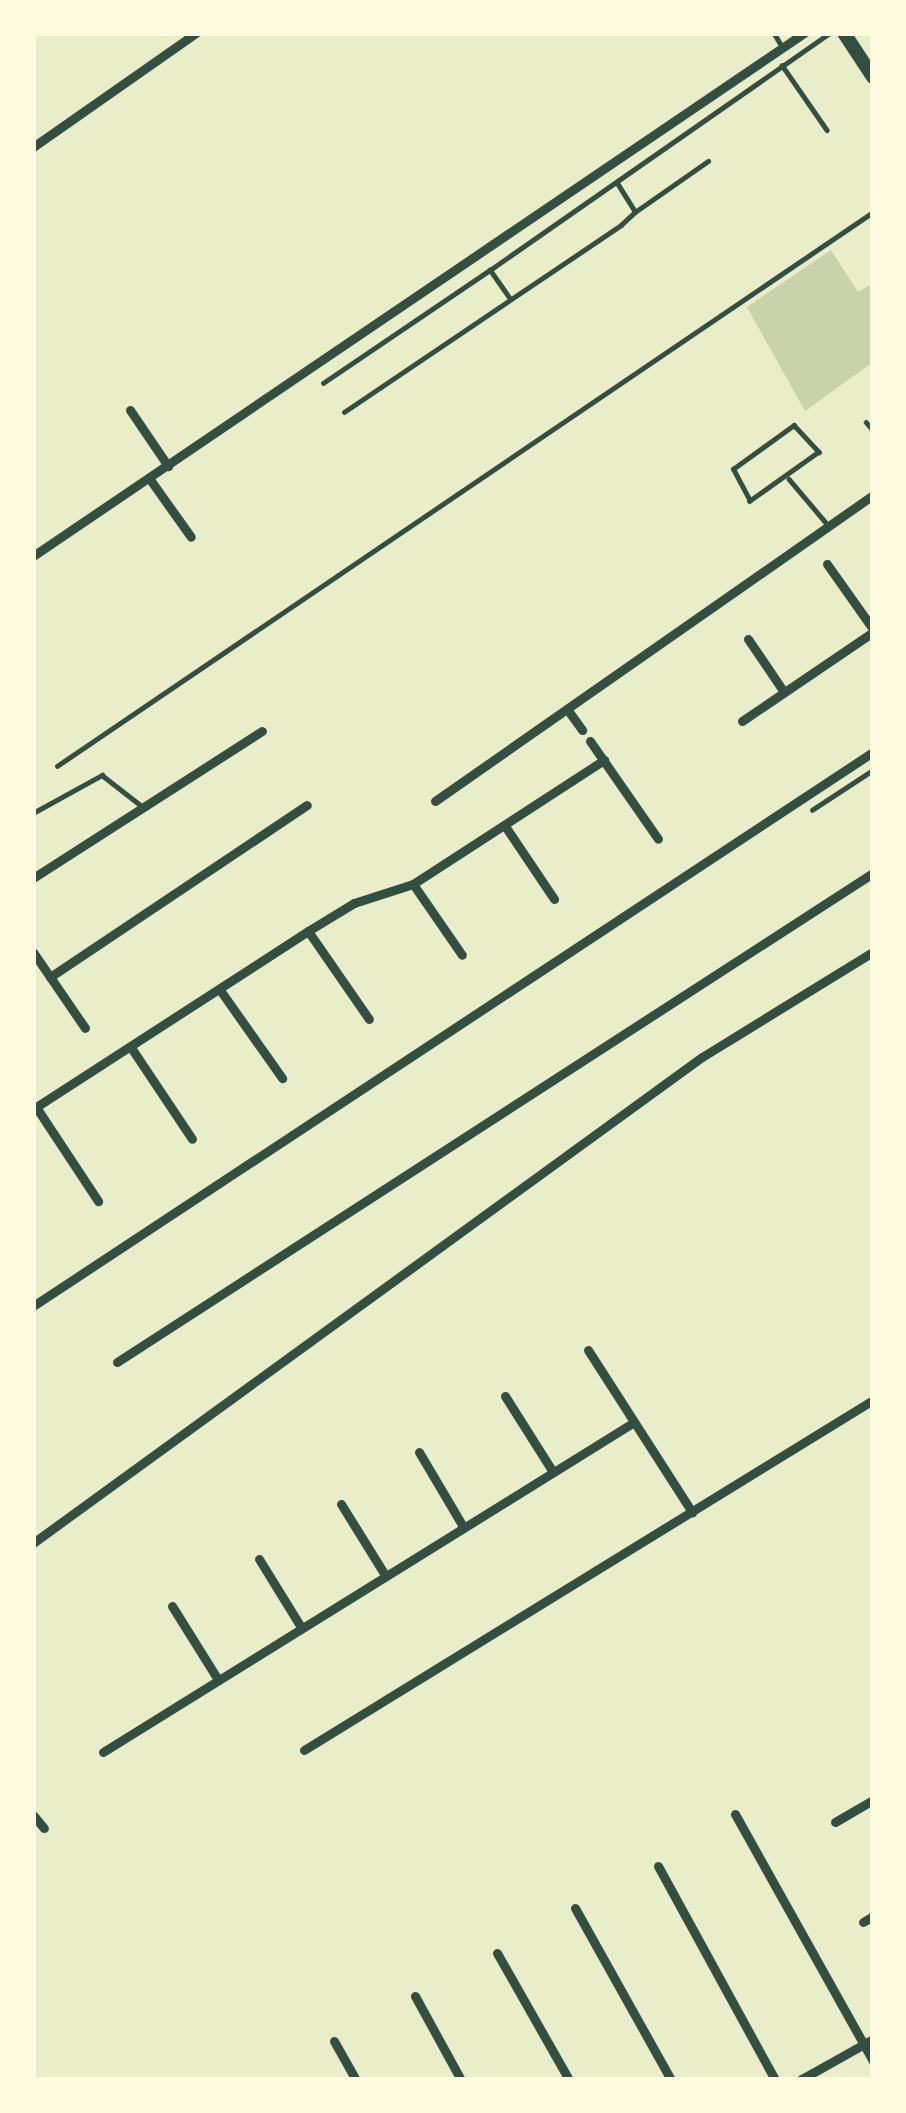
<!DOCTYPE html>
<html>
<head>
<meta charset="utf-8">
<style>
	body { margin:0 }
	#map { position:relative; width:906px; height:2113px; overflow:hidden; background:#e9edc9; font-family:"Fira Sans Condensed",sans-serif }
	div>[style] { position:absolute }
	.green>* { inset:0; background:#cad2ad }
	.service>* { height:4.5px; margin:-2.25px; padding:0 2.25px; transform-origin:2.25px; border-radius:2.25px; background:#344e41 }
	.minor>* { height:9px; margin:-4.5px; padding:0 4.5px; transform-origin:4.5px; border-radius:4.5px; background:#344e41 }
	.primary>* { height:14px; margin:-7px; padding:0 7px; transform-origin:7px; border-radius:7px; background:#344e41 }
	span { translate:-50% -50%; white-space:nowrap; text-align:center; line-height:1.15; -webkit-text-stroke:9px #fefae0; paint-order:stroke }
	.frame { position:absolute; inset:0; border:36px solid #fefae0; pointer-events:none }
</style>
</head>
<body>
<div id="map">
	<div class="green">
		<div style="clip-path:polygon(831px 250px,858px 292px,873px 283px,873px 362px,805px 411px,747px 307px)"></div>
	</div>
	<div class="service">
		<div style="left:774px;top:33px;width:17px;rotate:59deg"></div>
		<div style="left:782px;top:65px;width:79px;rotate:55.3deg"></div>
		<div style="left:635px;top:212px;width:89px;rotate:-34.9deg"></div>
		<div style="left:510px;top:299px;width:35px;rotate:-125deg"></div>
		<div style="left:490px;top:270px;width:414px;rotate:-34.9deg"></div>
		<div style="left:323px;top:383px;width:202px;rotate:-34.1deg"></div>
		<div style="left:344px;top:412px;width:334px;rotate:-34deg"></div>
		<div style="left:621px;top:225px;width:19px;rotate:-43deg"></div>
		<div style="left:635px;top:212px;width:34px;rotate:-122deg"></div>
		<div style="left:866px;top:422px;width:11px;rotate:49deg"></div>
		<div style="left:794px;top:425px;width:37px;rotate:47deg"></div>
		<div style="left:819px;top:452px;width:85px;rotate:144.6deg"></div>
		<div style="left:750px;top:501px;width:36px;rotate:-118deg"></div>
		<div style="left:733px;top:469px;width:75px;rotate:-35.8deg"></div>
		<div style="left:789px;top:479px;width:60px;rotate:49.7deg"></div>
		<div style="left:57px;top:766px;width:986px;rotate:-34.17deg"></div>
		<div style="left:812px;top:810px;width:73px;rotate:-33.3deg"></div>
		<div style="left:33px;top:813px;width:79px;rotate:-28.8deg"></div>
		<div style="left:102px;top:775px;width:52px;rotate:38deg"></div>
	</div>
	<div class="minor">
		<div style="left:33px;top:147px;width:199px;rotate:-35deg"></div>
		<div style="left:130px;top:410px;width:68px;rotate:55.8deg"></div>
		<div style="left:149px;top:478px;width:72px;rotate:54.6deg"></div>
		<div style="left:33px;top:556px;width:932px;rotate:-34.15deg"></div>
		<div style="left:827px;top:564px;width:80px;rotate:54.7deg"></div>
		<div style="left:748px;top:639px;width:64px;rotate:55.8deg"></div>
		<div style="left:567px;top:709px;width:26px;rotate:54deg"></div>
		<div style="left:742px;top:721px;width:158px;rotate:-34.2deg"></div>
		<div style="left:590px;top:741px;width:119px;rotate:55.2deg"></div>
		<div style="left:435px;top:801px;width:534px;rotate:-34.94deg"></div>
		<div style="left:505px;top:826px;width:88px;rotate:56.1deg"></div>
		<div style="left:33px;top:878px;width:272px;rotate:-32.7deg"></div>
		<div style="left:413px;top:884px;width:86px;rotate:55.4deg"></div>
		<div style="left:308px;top:931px;width:107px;rotate:55.3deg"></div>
		<div style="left:33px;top:952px;width:92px;rotate:55.6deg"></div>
		<div style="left:50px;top:977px;width:309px;rotate:-33.8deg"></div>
		<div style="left:220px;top:990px;width:108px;rotate:54.8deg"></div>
		<div style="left:132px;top:1049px;width:108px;rotate:56.3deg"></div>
		<div style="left:36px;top:1107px;width:113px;rotate:56.6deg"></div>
		<div style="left:33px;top:1109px;width:328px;rotate:-32.9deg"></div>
		<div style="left:308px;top:931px;width:54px;rotate:-31.3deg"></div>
		<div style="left:354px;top:903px;width:62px;rotate:-17.9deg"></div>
		<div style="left:413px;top:884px;width:228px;rotate:-33deg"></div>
		<div style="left:33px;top:1306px;width:1006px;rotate:-33.41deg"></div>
		<div style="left:588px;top:1350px;width:193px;rotate:57.3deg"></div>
		<div style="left:117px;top:1362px;width:900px;rotate:-32.9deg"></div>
		<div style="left:505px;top:1396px;width:90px;rotate:57.7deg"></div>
		<div style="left:419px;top:1452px;width:88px;rotate:59.4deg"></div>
		<div style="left:341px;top:1504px;width:84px;rotate:58.2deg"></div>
		<div style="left:33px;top:1543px;width:827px;rotate:-36deg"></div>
		<div style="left:702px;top:1057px;width:201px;rotate:-31.6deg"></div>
		<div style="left:259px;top:1559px;width:80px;rotate:58.3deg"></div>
		<div style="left:172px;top:1606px;width:85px;rotate:58deg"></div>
		<div style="left:304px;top:1750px;width:668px;rotate:-31.6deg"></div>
		<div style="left:103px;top:1752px;width:622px;rotate:-31.85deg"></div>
		<div style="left:735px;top:1814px;width:283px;rotate:60.8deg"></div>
		<div style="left:33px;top:1815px;width:17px;rotate:50deg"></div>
		<div style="left:835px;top:1822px;width:44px;rotate:-30.1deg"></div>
		<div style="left:658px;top:1866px;width:244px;rotate:61.3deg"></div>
		<div style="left:575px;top:1908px;width:197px;rotate:60.8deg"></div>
		<div style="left:863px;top:1922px;width:12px;rotate:-31deg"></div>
		<div style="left:497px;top:1953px;width:146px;rotate:60.4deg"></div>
		<div style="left:415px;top:1996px;width:96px;rotate:61.3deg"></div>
		<div style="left:334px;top:2041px;width:45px;rotate:60.6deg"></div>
		<div style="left:800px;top:2080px;width:84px;rotate:-29.3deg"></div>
	</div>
	<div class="primary">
		<div style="left:844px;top:33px;width:53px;rotate:56.6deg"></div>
	</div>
	<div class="frame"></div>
</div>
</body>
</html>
